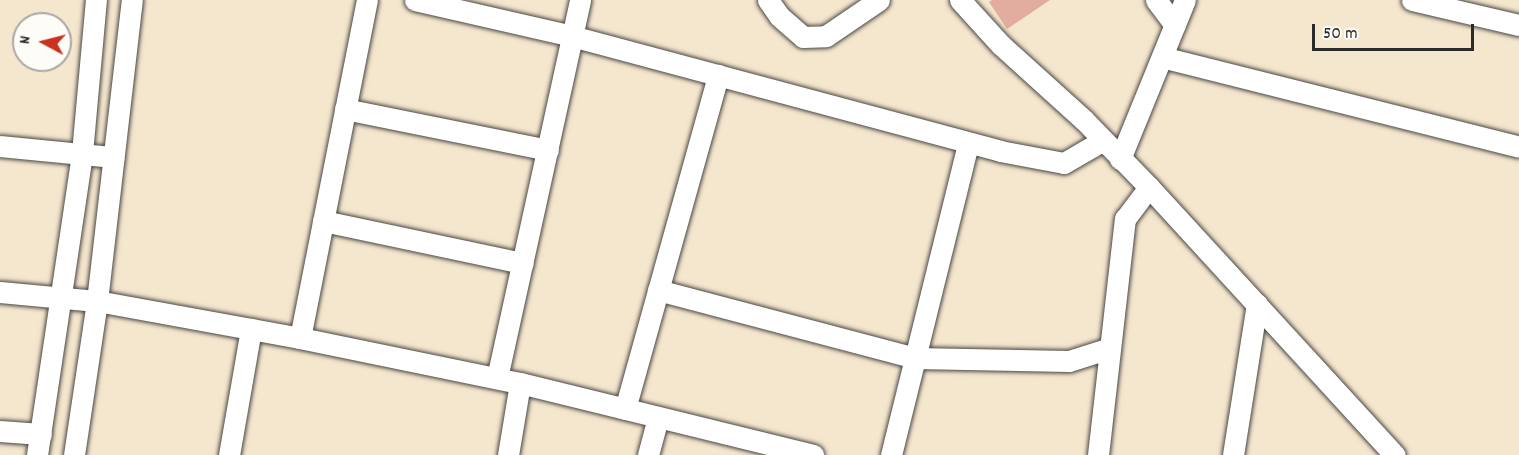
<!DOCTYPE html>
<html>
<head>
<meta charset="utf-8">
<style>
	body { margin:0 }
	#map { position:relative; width:1519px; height:455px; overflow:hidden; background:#f5e6ce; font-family:Dekko,sans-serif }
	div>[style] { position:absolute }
	.building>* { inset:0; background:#e2ac9e }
	.roads { filter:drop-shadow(0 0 2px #494743) drop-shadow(0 0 2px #494743) }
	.street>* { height:21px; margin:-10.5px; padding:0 10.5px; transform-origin:10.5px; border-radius:10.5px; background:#fff }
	span { translate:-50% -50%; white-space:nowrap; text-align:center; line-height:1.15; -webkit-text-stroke:5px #fdfcf7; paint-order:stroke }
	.north { position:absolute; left:12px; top:12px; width:60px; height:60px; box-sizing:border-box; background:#fdfcf7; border:2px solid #a9a8a5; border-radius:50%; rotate:277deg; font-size:16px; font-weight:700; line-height:24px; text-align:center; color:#2b2b2b }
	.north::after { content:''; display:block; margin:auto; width:21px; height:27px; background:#c8321e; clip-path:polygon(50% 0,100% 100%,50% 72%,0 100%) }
	.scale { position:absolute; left:1312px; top:24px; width:162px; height:27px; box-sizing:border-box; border:3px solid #2b2b2b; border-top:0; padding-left:8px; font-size:18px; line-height:21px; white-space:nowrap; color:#2b2b2b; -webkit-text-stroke:4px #fdfcf7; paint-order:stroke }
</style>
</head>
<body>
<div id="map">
	<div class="building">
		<div style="clip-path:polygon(992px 0,1050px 0,1007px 29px,989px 2px)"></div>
	</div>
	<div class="roads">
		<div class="street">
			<div style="left:415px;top:0;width:161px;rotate:12.9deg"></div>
			<div style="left:572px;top:36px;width:443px;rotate:15deg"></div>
			<div style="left:1000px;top:151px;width:65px;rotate:10.6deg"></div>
			<div style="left:1064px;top:163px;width:44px;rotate:-30.1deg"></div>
			<div style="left:768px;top:0;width:19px;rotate:55deg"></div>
			<div style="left:779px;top:16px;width:32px;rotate:41deg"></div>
			<div style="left:803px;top:37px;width:23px;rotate:-2deg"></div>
			<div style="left:826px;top:36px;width:64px;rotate:-34.2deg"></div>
			<div style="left:960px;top:0;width:61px;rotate:47.7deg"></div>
			<div style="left:1001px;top:45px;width:112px;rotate:42.1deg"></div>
			<div style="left:1084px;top:120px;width:93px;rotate:45.9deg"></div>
			<div style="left:1149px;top:187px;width:364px;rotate:47.5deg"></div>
			<div style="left:1156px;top:0;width:31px;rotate:53deg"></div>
			<div style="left:1412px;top:0;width:110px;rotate:13.2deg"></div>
			<div style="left:1162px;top:57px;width:368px;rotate:14.1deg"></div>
			<div style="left:345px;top:109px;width:207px;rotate:11.4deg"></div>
			<div style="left:0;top:146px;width:114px;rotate:5.6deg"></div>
			<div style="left:1120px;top:159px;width:172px;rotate:-67.8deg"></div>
			<div style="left:323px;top:221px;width:204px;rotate:11.9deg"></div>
			<div style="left:658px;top:290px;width:266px;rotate:14.8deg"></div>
			<div style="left:915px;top:358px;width:154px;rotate:1.1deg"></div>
			<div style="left:1069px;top:361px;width:43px;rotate:-17.6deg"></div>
			<div style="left:0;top:292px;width:97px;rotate:5.3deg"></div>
			<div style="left:97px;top:301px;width:206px;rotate:10.3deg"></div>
			<div style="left:300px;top:338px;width:225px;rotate:11.6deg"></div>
			<div style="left:520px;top:383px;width:302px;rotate:13.8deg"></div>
			<div style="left:300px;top:338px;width:345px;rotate:-78.8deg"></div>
			<div style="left:497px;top:378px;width:387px;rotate:-77.6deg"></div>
			<div style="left:625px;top:409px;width:347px;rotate:-74.4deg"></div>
			<div style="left:0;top:431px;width:41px;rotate:4.2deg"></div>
			<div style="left:37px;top:455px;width:305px;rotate:-81.5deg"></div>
			<div style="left:82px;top:153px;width:154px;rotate:-84.8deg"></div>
			<div style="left:74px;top:455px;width:156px;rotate:-81.5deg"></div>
			<div style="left:97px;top:301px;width:303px;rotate:-83.4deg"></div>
			<div style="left:229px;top:455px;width:128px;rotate:-80.1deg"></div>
			<div style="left:508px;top:455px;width:73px;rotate:-80.5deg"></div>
			<div style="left:648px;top:455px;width:39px;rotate:-75deg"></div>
			<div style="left:891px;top:455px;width:321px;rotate:-76.1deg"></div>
			<div style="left:1098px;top:455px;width:238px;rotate:-83.5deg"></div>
			<div style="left:1125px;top:219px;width:40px;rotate:-53deg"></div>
			<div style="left:1233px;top:455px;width:153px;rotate:-81deg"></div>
		</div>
	</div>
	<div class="north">N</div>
	<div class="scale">50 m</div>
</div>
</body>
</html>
